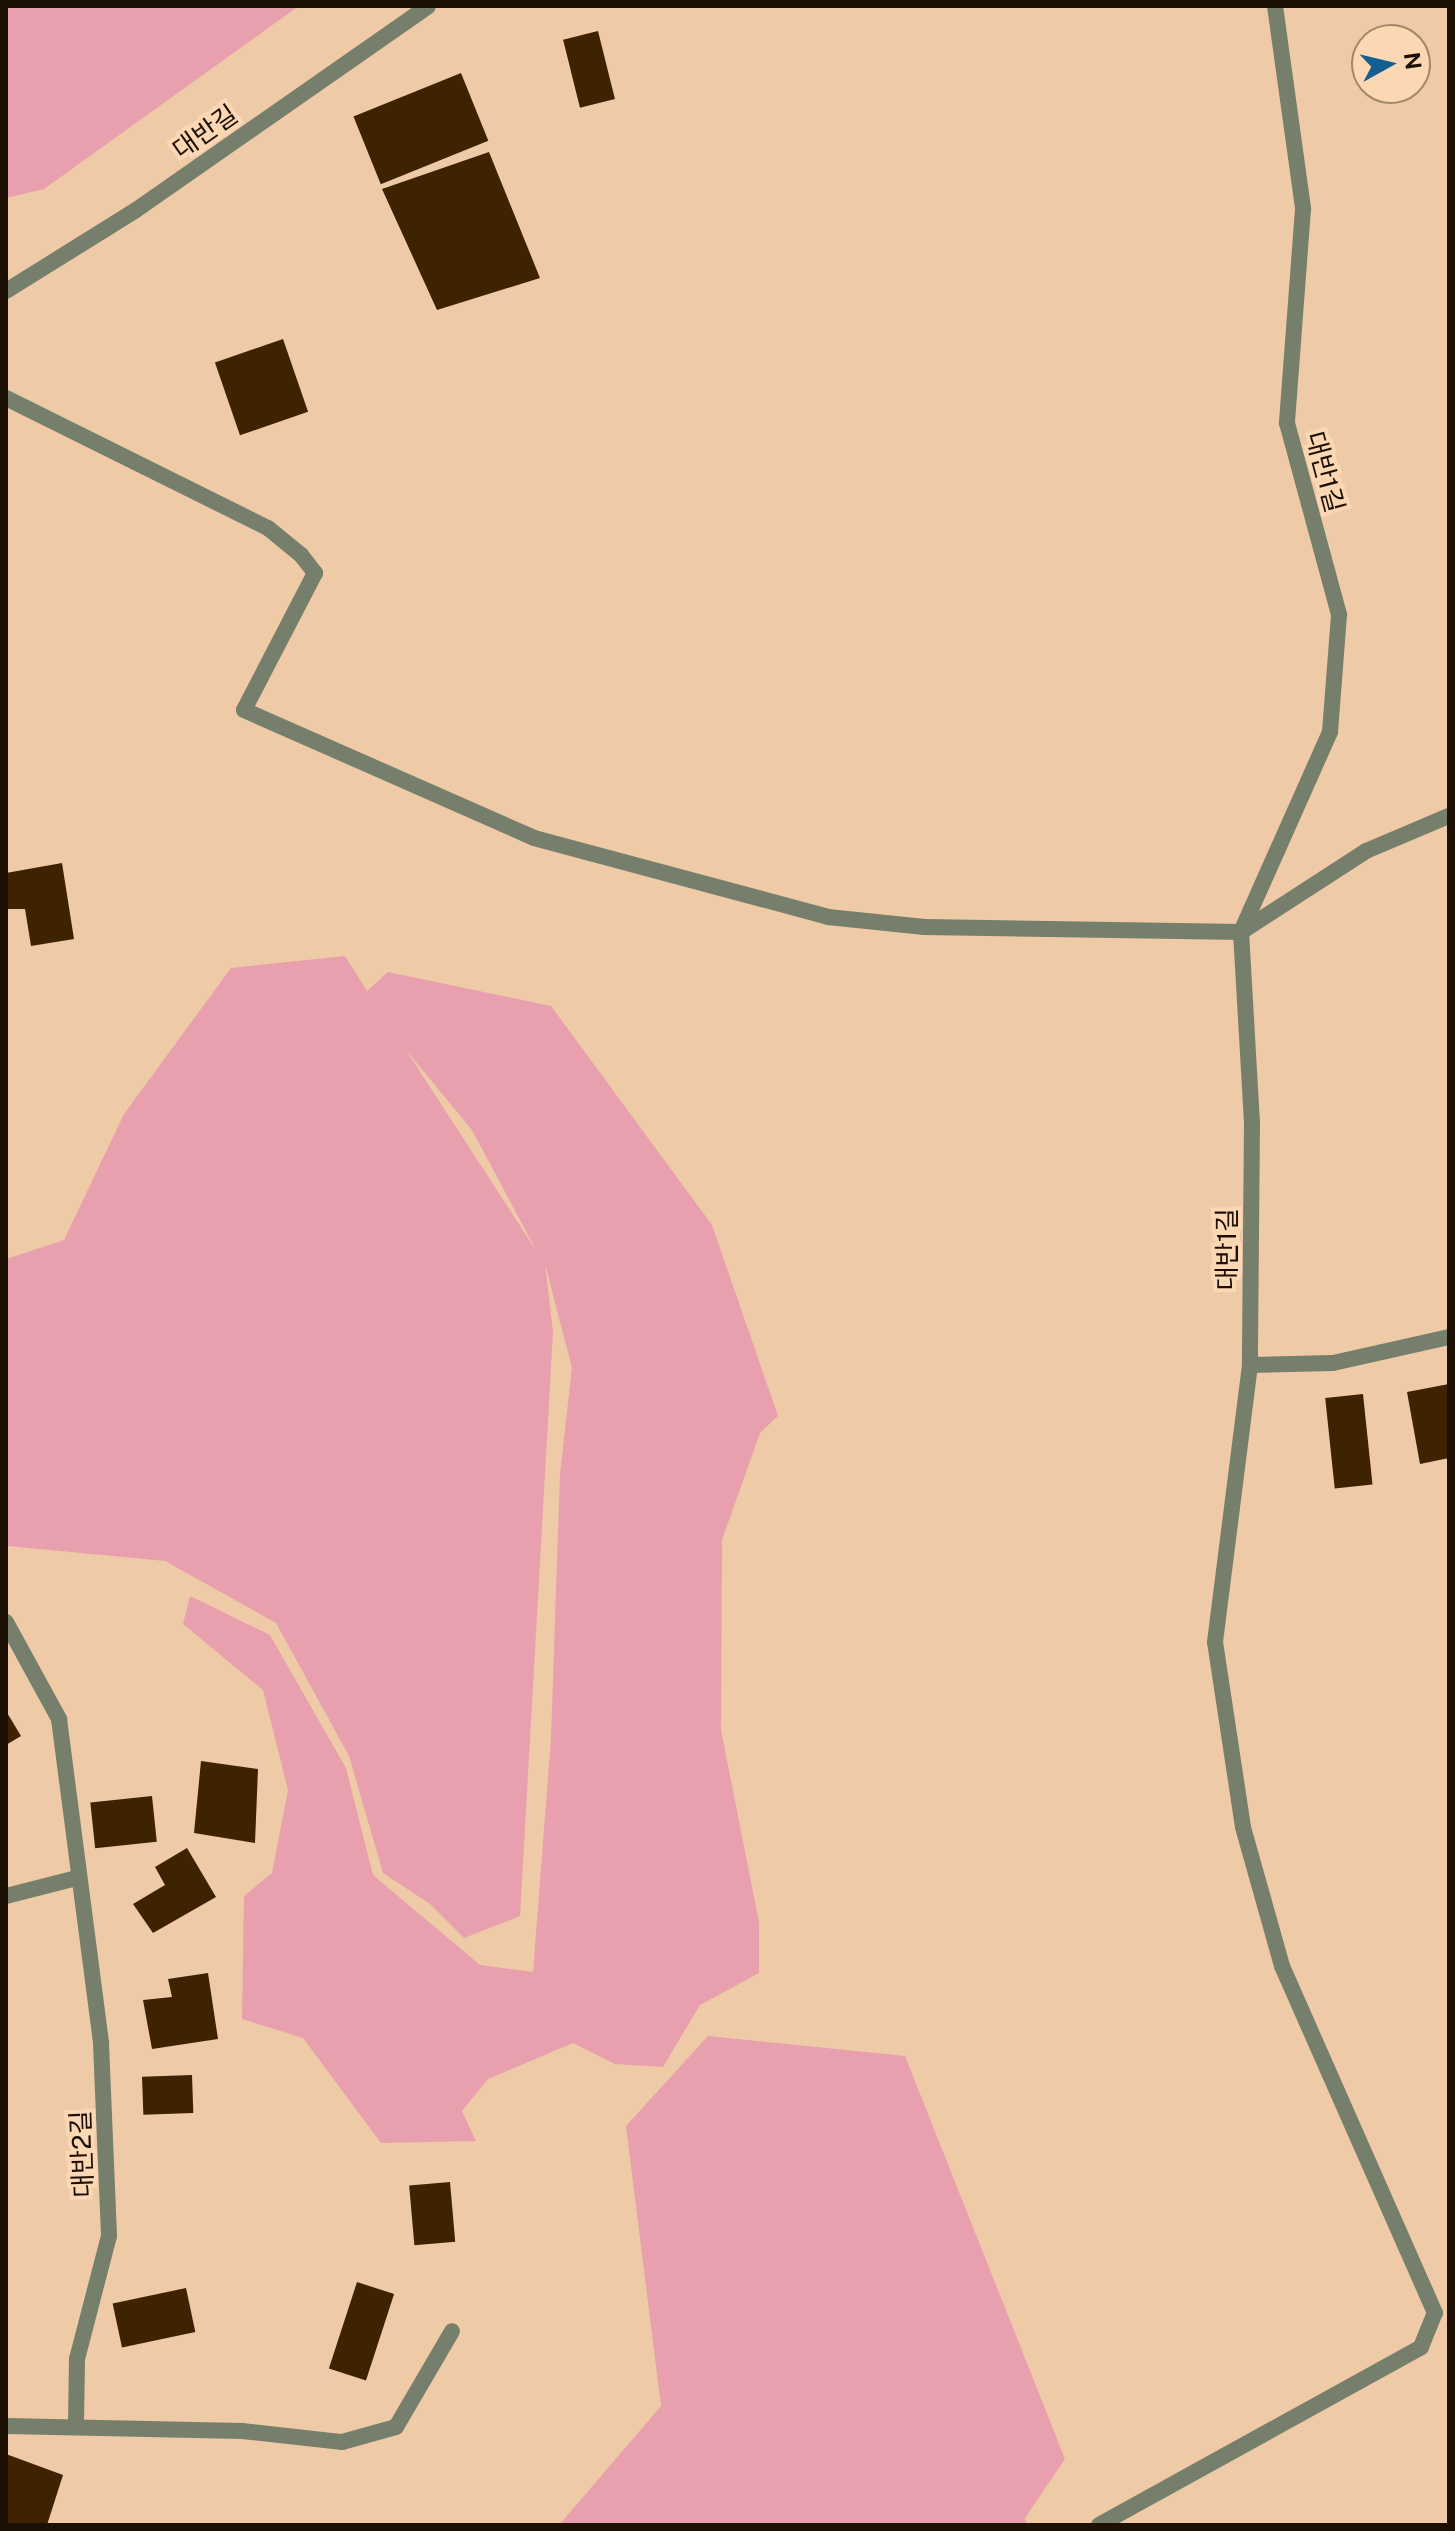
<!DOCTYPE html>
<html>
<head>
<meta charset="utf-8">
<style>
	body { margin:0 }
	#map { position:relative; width:1455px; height:2531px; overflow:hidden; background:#efcaa7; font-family:"Public Sans","Noto Sans KR",sans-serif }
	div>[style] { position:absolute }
	.green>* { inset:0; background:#e89fae }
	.building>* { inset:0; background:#3f2301; transform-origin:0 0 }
	.service>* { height:16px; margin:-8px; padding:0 8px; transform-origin:8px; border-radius:8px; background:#767e6c }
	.tertiary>* { height:16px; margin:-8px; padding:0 8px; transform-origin:8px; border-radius:8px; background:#767e6c }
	span { translate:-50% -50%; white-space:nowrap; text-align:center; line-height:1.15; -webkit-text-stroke:8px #fcd7b3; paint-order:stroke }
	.street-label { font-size:26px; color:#1c0f04 }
	.frame { position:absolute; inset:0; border:8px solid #1c0f04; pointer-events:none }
	.north { position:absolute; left:1351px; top:24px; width:80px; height:80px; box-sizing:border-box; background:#fcd7b3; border:2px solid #a2876d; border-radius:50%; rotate:82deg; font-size:22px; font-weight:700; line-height:32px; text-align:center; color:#1c0f04 }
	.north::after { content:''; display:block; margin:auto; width:28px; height:36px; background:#145e91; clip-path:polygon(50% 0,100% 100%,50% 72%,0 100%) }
</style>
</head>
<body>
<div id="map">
	<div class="green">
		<div style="clip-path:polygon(6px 6px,299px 6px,44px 189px,6px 198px)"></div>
		<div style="clip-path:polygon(evenodd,345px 956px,367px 991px,388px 972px,551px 1006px,712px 1225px,778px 1416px,760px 1433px,722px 1540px,721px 1730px,759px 1922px,759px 1973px,700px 2005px,663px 2067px,615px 2064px,573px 2043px,488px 2079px,462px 2111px,476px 2141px,381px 2143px,303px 2038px,242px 2019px,244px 1896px,272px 1873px,288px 1790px,263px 1690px,183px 1624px,190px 1596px,270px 1635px,346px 1768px,373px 1875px,480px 1965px,533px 1972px,551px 1738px,560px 1474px,572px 1368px,545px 1264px,553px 1332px,520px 1916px,464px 1938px,430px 1904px,383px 1873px,349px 1756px,276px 1623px,165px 1561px,8px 1546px,6px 1537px,6px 1259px,64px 1240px,124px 1114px,231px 968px,345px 956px,406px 1050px,472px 1130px,537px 1252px,406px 1050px)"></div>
		<div style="clip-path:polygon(708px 2036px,905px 2056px,1065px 2459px,1025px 2518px,1027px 2525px,559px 2525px,661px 2406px,626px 2126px)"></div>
	</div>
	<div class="building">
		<div style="left:598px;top:31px;width:70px;height:36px;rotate:76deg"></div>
		<div style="left:461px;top:73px;width:73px;height:116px;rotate:68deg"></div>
		<div style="clip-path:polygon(489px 152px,540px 278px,437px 310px,382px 189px)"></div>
		<div style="left:283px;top:339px;width:77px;height:72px;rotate:71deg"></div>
		<div style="clip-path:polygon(62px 863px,74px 939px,31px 946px,25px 909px,6px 909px,6px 873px)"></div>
		<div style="clip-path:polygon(1449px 1384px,1449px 1458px,1420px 1464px,1407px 1392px)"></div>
		<div style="left:1363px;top:1394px;width:91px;height:38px;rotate:84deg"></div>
		<div style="clip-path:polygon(6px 1711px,21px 1736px,6px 1745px)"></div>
		<div style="clip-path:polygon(201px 1761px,258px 1769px,255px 1843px,194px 1833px)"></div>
		<div style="left:152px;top:1796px;width:46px;height:62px;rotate:84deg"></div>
		<div style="clip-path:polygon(187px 1848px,216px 1897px,153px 1933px,133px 1904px,165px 1885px,155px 1867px)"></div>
		<div style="clip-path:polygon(208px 1973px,218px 2039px,152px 2049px,143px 2000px,172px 1997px,168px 1979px)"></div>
		<div style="left:192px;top:2075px;width:38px;height:50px;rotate:88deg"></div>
		<div style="left:450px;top:2182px;width:60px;height:41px;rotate:85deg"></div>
		<div style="left:357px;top:2282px;width:39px;height:91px;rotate:18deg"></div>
		<div style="left:186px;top:2288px;width:45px;height:75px;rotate:78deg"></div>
		<div style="clip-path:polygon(6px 2454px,63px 2475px,47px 2525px,6px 2525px)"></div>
	</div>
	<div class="service">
		<div style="left:1275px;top:6px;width:205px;rotate:82.1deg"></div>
		<div style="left:1303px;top:209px;width:215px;rotate:94.3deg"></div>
		<div style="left:1287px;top:423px;width:199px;rotate:74.8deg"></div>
		<div style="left:1339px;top:615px;width:117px;rotate:94.4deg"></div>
		<div style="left:1330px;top:732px;width:219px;rotate:114deg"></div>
		<div style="left:1241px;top:932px;width:189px;rotate:86.7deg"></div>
		<div style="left:1252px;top:1121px;width:244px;rotate:90.5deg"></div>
		<div style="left:1250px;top:1365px;width:83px;rotate:-1.4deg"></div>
		<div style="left:1333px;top:1363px;width:119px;rotate:-12.6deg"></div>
		<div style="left:6px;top:398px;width:292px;rotate:26.4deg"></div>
		<div style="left:268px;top:528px;width:43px;rotate:39.3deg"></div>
		<div style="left:301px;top:555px;width:23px;rotate:52deg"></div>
		<div style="left:315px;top:573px;width:154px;rotate:117.4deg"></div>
		<div style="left:244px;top:710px;width:317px;rotate:23.8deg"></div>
		<div style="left:534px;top:838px;width:304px;rotate:15deg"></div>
		<div style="left:828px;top:917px;width:97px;rotate:5.9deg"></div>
		<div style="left:924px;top:927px;width:317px;rotate:0.9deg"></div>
		<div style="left:1241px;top:932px;width:149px;rotate:-32.9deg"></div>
		<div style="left:1366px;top:851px;width:90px;rotate:-22.9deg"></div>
		<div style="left:6px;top:1622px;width:111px;rotate:61.3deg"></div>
		<div style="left:59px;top:1719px;width:328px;rotate:82.6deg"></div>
		<div style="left:101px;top:2044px;width:192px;rotate:87.6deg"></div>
		<div style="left:109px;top:2236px;width:127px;rotate:104.6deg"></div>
		<div style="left:77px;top:2359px;width:67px;rotate:90.9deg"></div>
		<div style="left:6px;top:1896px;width:73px;rotate:-14.2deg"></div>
		<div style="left:6px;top:2426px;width:236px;rotate:1.2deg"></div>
		<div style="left:242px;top:2431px;width:101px;rotate:6.3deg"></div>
		<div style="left:342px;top:2442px;width:56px;rotate:-15.5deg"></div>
		<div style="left:396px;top:2427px;width:111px;rotate:-59.7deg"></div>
		<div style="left:1099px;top:2525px;width:368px;rotate:-28.9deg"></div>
		<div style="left:1421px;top:2347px;width:37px;rotate:-68deg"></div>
		<div style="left:1435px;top:2313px;width:379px;rotate:-113.8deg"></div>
		<div style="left:1282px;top:1966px;width:144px;rotate:-105.7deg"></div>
		<div style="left:1243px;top:1827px;width:187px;rotate:-98.6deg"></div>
		<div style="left:1215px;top:1642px;width:279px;rotate:-82.8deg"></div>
	</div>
	<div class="tertiary">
		<div style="left:6px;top:291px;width:153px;rotate:-31.9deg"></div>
		<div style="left:136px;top:210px;width:356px;rotate:-34.9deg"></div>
	</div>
	<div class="street-label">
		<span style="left:205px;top:132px;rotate:-35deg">대반길</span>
		<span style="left:1325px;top:472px;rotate:75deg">대반1길</span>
		<span style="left:1227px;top:1249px;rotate:-90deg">대반1길</span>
		<span style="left:82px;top:2154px;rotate:-92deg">대반2길</span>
	</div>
	<div class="frame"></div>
	<div class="north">N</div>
</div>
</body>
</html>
